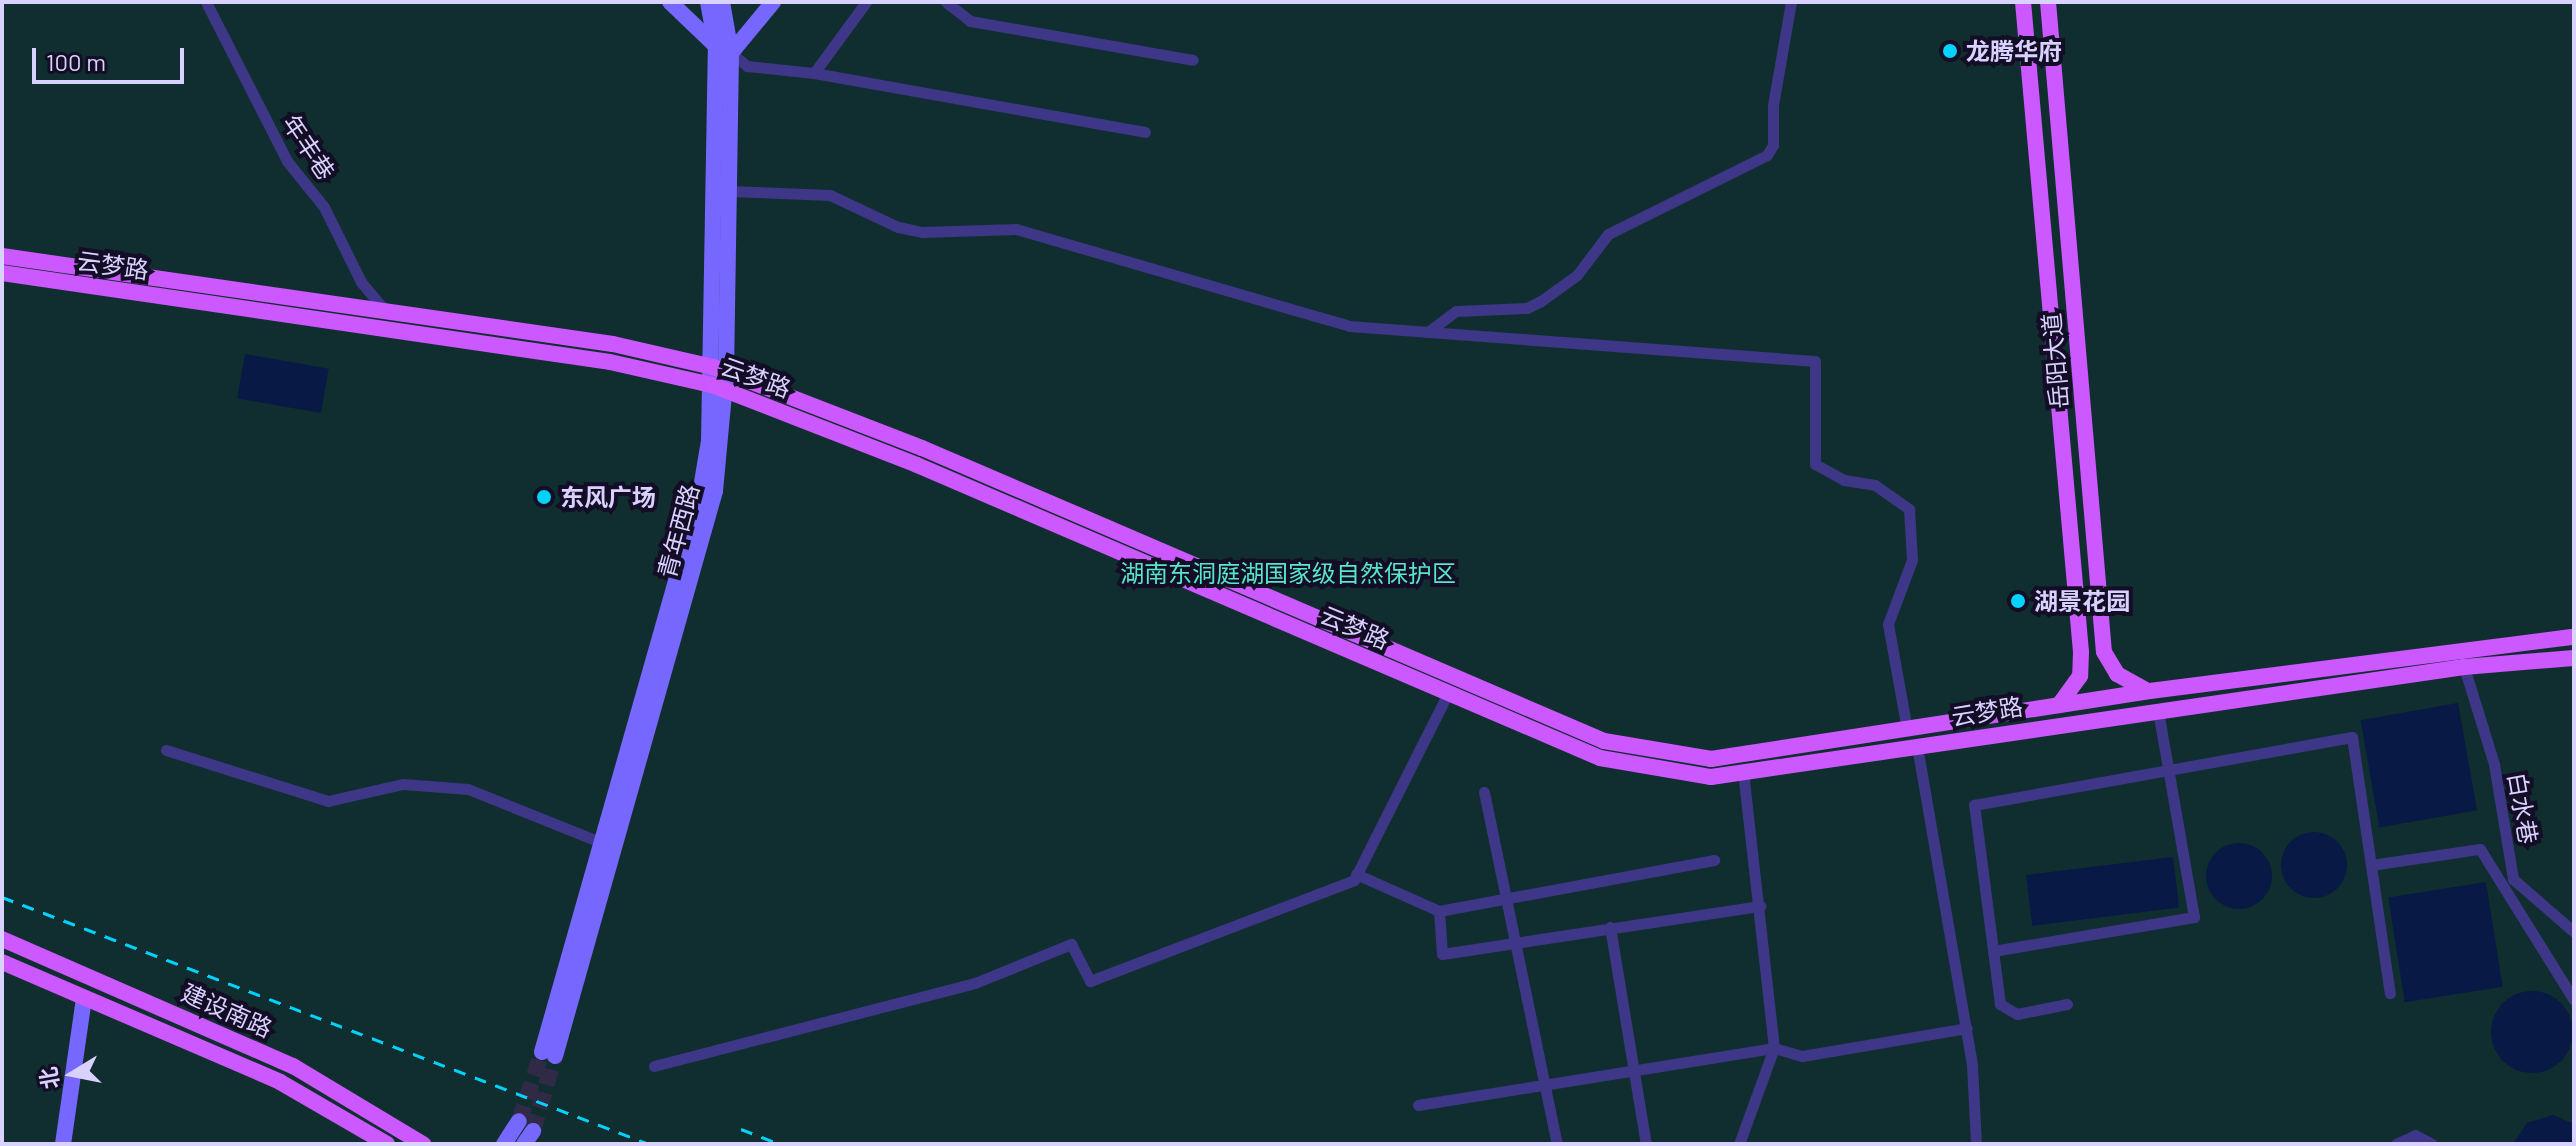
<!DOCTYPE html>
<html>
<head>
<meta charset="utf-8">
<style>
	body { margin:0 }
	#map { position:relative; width:2576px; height:1146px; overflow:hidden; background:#130d25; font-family:Barlow,"Noto Sans SC",sans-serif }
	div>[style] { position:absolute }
	.green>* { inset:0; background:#102e2f; transform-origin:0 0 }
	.water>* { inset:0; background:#071944; transform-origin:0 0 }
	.round { border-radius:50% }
	.secondary-tunnel>* { height:16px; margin-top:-8px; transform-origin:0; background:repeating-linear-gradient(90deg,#312a46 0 16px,transparent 0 24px) }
	.minor>* { height:11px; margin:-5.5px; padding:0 5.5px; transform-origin:5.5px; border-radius:5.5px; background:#3e3686 }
	.secondary>* { height:16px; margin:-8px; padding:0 8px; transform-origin:8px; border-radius:8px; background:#7668ff }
	.primary>* { height:16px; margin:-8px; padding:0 8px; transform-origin:8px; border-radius:8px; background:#cc58ff }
	.rail>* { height:3px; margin-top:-1.5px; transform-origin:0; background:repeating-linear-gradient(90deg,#00d2fc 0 12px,transparent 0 22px) }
	.dots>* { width:22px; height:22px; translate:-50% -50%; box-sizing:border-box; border:4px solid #130d25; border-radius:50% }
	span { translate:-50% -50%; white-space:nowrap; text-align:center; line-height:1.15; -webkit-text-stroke:8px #130d25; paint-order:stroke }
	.poi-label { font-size:24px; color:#d9d1ff; font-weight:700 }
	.left { translate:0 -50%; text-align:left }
	.street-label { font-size:24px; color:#d9d1ff }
	.park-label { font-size:24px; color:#56e6cb }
	.frame { position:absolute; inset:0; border:4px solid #d9d1ff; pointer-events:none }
	.north { position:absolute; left:32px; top:1034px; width:80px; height:80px; -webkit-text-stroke:6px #130d25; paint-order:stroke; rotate:260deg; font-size:22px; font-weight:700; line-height:32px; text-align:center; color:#d9d1ff }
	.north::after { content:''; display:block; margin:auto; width:28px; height:36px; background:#d9d1ff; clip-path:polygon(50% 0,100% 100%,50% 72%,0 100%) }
	.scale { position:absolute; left:32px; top:48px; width:152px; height:36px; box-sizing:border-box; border:4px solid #d9d1ff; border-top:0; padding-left:10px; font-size:24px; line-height:28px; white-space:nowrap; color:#d9d1ff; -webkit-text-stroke:6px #130d25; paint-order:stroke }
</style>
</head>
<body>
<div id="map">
	<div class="green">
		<div style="left:2px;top:2px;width:2572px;height:1142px"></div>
	</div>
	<div class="water">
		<div style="left:245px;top:354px;width:85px;height:45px;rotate:10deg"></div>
		<div style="left:2458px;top:703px;width:109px;height:99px;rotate:80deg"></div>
		<div class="round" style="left:2281px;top:832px;width:66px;height:66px"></div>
		<div class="round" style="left:2206px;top:843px;width:66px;height:66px"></div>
		<div style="left:2173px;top:857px;width:51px;height:148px;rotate:83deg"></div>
		<div style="left:2486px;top:882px;width:106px;height:99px;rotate:81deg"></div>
		<div class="round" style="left:2491px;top:991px;width:82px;height:82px"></div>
		<div style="clip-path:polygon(2553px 1115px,2574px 1124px,2574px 1144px,2513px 1144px,2527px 1123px)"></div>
	</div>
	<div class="secondary-tunnel">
		<div style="left:519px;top:1121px;width:73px;rotate:-71.6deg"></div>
		<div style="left:533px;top:1131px;width:78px;rotate:-73.7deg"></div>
	</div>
	<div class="minor">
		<div style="left:206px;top:2px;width:178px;rotate:63deg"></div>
		<div style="left:287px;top:161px;width:59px;rotate:51.2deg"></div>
		<div style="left:324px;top:207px;width:84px;rotate:63.7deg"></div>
		<div style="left:361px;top:282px;width:38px;rotate:50deg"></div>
		<div style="left:946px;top:2px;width:31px;rotate:38deg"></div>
		<div style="left:970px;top:21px;width:226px;rotate:9.9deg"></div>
		<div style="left:731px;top:53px;width:21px;rotate:39deg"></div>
		<div style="left:747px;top:66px;width:67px;rotate:6deg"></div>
		<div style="left:814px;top:73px;width:336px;rotate:10.1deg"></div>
		<div style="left:814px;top:73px;width:88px;rotate:-53.8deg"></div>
		<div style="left:728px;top:191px;width:102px;rotate:2.2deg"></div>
		<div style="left:830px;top:195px;width:75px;rotate:25.2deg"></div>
		<div style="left:898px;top:227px;width:25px;rotate:12deg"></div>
		<div style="left:922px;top:232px;width:94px;rotate:-1.8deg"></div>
		<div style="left:1016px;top:229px;width:347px;rotate:16.2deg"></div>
		<div style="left:1349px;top:326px;width:467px;rotate:4.3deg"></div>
		<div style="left:1815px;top:361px;width:103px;rotate:90deg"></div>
		<div style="left:1815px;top:464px;width:33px;rotate:29deg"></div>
		<div style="left:1844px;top:480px;width:31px;rotate:9deg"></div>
		<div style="left:1875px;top:485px;width:42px;rotate:35.2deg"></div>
		<div style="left:1909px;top:509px;width:51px;rotate:86.6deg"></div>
		<div style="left:1912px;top:560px;width:68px;rotate:110.6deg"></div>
		<div style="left:1888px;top:624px;width:108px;rotate:79.8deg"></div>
		<div style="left:1428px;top:332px;width:35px;rotate:-37deg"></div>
		<div style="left:1456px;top:311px;width:71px;rotate:-2.4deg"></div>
		<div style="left:1527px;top:308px;width:16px;rotate:-27deg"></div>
		<div style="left:1541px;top:301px;width:44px;rotate:-35.8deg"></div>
		<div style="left:1577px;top:275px;width:51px;rotate:-52.9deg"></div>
		<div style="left:1608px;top:234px;width:178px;rotate:-26.4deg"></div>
		<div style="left:1767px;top:155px;width:12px;rotate:-59deg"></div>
		<div style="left:1773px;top:145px;width:40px;rotate:-90deg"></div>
		<div style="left:1773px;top:105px;width:105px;rotate:-80.1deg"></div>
		<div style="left:2464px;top:667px;width:102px;rotate:72.8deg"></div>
		<div style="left:2494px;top:764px;width:117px;rotate:80.6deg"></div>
		<div style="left:2513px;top:879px;width:81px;rotate:41deg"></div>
		<div style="left:1917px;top:746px;width:324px;rotate:80.2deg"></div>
		<div style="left:1972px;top:1065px;width:79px;rotate:87.1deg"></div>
		<div style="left:166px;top:750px;width:170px;rotate:17.5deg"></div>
		<div style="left:328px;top:801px;width:77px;rotate:-12.8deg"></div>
		<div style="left:403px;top:784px;width:65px;rotate:4.4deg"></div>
		<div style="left:468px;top:789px;width:144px;rotate:21.9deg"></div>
		<div style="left:1484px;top:792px;width:359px;rotate:78.3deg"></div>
		<div style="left:2371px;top:865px;width:110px;rotate:-8.4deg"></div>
		<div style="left:2480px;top:849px;width:178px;rotate:58.1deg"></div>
		<div style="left:1356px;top:874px;width:91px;rotate:24deg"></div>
		<div style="left:1439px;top:911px;width:43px;rotate:86deg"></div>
		<div style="left:1442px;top:954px;width:322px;rotate:-8.6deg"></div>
		<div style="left:1439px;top:911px;width:280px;rotate:-10.5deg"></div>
		<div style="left:1610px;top:927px;width:220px;rotate:80.6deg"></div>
		<div style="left:1993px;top:951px;width:204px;rotate:-9.6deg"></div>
		<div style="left:2194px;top:917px;width:210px;rotate:-99.9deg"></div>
		<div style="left:2067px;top:1004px;width:51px;rotate:168.7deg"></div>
		<div style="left:2017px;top:1014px;width:20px;rotate:-150deg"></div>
		<div style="left:2000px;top:1004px;width:201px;rotate:-97.4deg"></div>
		<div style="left:1974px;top:805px;width:384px;rotate:-10.2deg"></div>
		<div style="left:2352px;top:737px;width:259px;rotate:81.6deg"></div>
		<div style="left:654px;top:1066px;width:332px;rotate:-14.5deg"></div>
		<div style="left:975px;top:983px;width:104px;rotate:-22.1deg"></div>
		<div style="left:1071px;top:944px;width:42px;rotate:62.8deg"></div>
		<div style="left:1090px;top:981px;width:283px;rotate:-20.9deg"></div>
		<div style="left:1354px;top:880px;width:209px;rotate:-63.3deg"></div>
		<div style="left:1418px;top:1105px;width:361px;rotate:-9.1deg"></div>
		<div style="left:1774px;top:1048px;width:29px;rotate:16deg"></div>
		<div style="left:1802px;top:1056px;width:167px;rotate:-9.6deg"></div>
		<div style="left:1739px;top:1144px;width:102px;rotate:-70deg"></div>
		<div style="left:1774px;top:1048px;width:278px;rotate:-96.4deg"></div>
		<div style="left:2396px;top:1144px;width:21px;rotate:-25deg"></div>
		<div style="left:2415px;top:1135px;width:19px;rotate:28deg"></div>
	</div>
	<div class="secondary">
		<div style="left:670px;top:2px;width:64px;rotate:43.7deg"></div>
		<div style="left:731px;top:53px;width:66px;rotate:-50.5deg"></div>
		<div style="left:542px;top:1052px;width:574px;rotate:-74.12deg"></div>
		<div style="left:699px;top:500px;width:60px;rotate:-80.4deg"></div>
		<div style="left:709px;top:441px;width:395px;rotate:-89deg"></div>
		<div style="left:716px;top:46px;width:45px;rotate:-100.3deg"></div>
		<div style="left:555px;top:1056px;width:587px;rotate:-74.19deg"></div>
		<div style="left:715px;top:491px;width:119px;rotate:-84.7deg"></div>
		<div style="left:726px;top:373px;width:320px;rotate:-89.1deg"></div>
		<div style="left:731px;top:53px;width:52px;rotate:-100deg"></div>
		<div style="left:63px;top:1144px;width:147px;rotate:-81.8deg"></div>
		<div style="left:504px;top:1144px;width:27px;rotate:-57deg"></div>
		<div style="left:524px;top:1144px;width:16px;rotate:-55deg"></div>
	</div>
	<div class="primary">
		<div style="left:2023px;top:2px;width:653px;rotate:84.9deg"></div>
		<div style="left:2081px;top:652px;width:24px;rotate:92deg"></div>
		<div style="left:2080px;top:676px;width:36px;rotate:126deg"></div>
		<div style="left:2048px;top:2px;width:652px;rotate:85.08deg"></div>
		<div style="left:2104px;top:652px;width:26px;rotate:59deg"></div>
		<div style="left:2117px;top:674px;width:35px;rotate:29deg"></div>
		<div style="left:2px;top:256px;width:617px;rotate:8.2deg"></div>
		<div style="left:613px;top:344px;width:103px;rotate:13deg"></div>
		<div style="left:713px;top:367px;width:224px;rotate:21.2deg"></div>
		<div style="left:922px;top:448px;width:742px;rotate:23.25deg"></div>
		<div style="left:1604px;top:741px;width:109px;rotate:9.5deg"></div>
		<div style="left:1711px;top:759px;width:444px;rotate:-8.8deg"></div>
		<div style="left:2150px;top:691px;width:427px;rotate:-7.3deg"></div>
		<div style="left:2px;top:273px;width:614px;rotate:8.33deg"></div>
		<div style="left:610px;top:362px;width:105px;rotate:12.7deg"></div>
		<div style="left:712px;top:385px;width:220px;rotate:21.3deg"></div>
		<div style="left:917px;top:465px;width:743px;rotate:23.22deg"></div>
		<div style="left:1600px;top:758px;width:113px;rotate:9.7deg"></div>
		<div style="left:1711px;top:777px;width:761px;rotate:-8.31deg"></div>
		<div style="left:2464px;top:667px;width:110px;rotate:-4.7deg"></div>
		<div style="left:2px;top:939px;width:318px;rotate:23.6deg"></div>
		<div style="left:293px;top:1066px;width:152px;rotate:31deg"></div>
		<div style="left:2px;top:962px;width:303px;rotate:23.3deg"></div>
		<div style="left:280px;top:1082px;width:124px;rotate:30.1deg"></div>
	</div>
	<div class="rail">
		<div style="left:2px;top:897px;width:693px;rotate:20.89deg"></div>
		<div style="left:741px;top:1129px;width:42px;rotate:21deg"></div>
	</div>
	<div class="dots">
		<div style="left:1950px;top:51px;background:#00d2fc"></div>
		<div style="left:544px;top:497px;background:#00d2fc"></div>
		<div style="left:2018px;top:601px;background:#00d2fc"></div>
	</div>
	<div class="poi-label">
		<span class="left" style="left:1966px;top:51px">龙腾华府</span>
		<span class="left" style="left:560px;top:497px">东风广场</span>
		<span class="left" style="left:2034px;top:601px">湖景花园</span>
	</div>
	<div class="street-label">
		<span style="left:309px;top:147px;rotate:56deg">年丰巷</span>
		<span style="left:113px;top:265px;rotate:8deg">云梦路</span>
		<span style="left:2055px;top:361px;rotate:-95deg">岳阳大道</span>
		<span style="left:756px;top:377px;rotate:20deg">云梦路</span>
		<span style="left:678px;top:531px;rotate:-75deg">青年西路</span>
		<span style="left:1355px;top:627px;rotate:23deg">云梦路</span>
		<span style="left:1987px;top:711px;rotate:-9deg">云梦路</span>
		<span style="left:2523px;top:808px;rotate:80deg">白水巷</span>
		<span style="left:227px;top:1010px;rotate:24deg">建设南路</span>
	</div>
	<div class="park-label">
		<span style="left:1288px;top:573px">湖南东洞庭湖国家级自然保护区</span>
	</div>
	<div class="frame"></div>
	<div class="north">北</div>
	<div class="scale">100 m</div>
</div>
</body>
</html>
